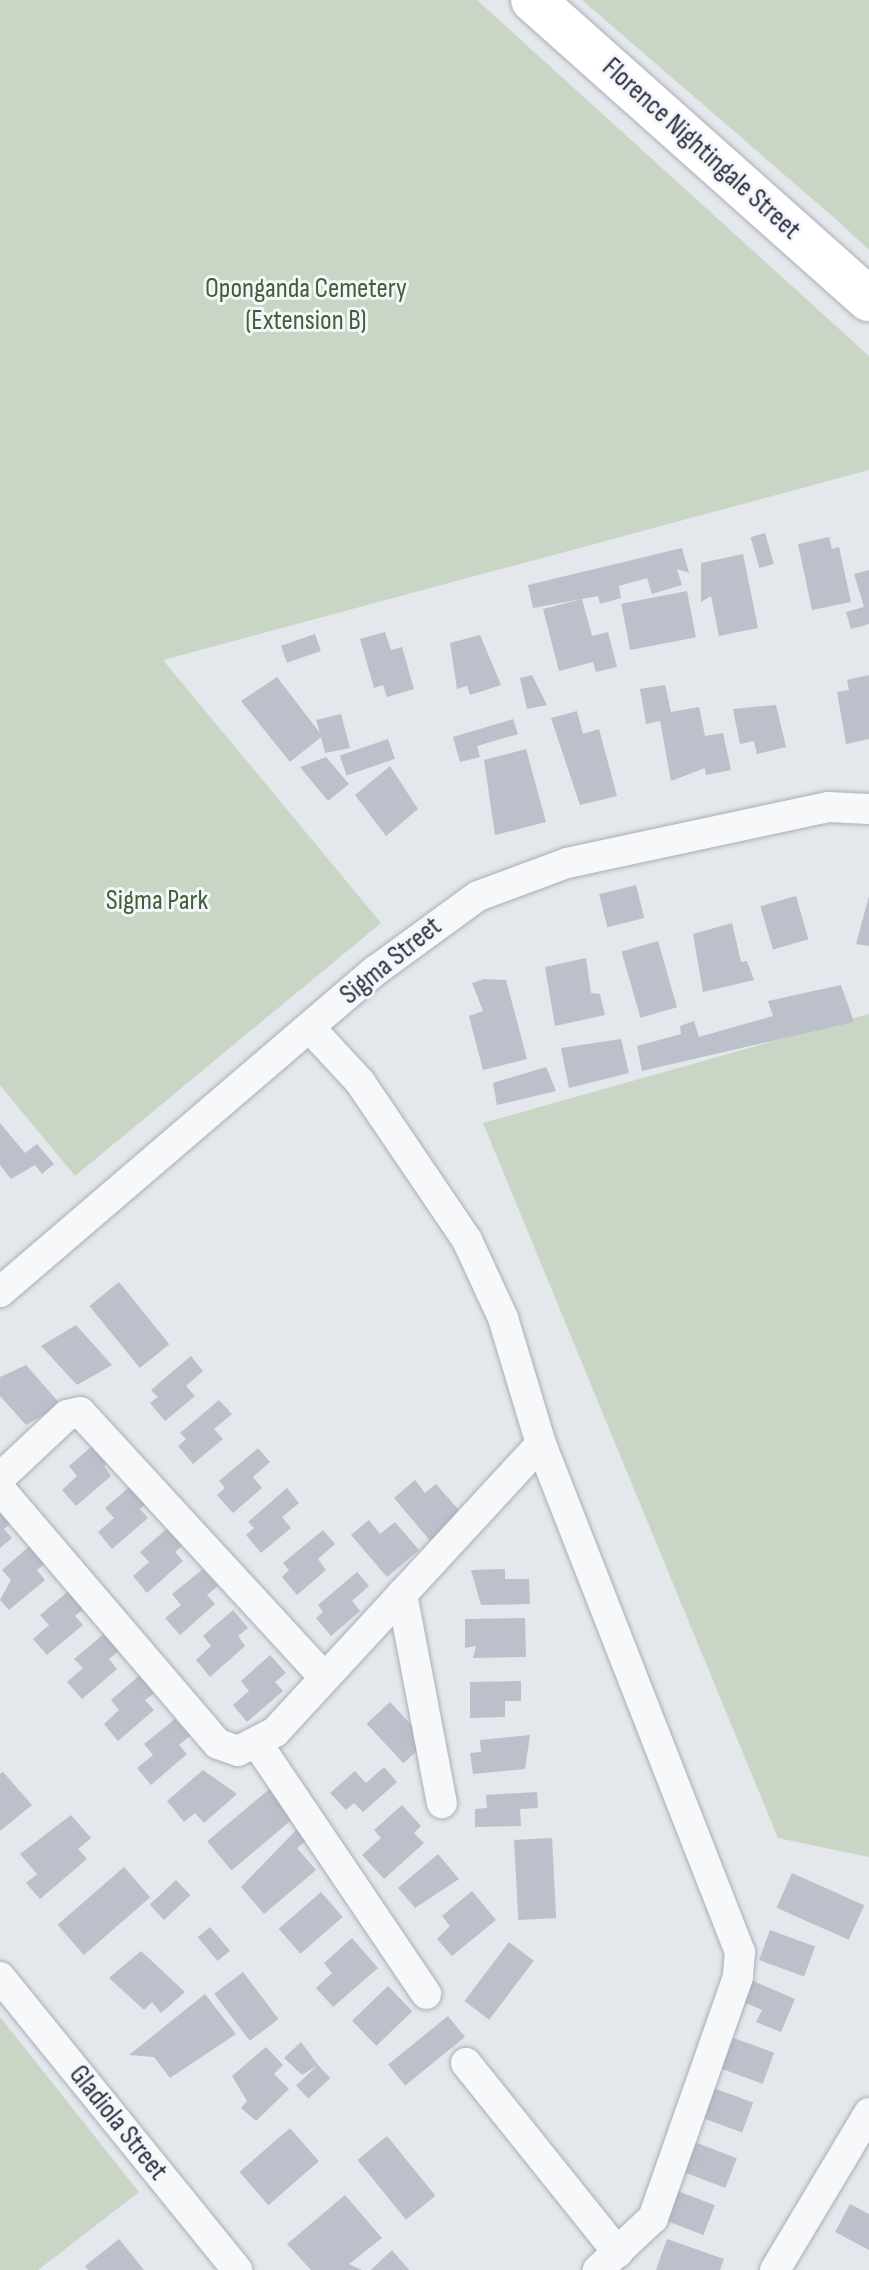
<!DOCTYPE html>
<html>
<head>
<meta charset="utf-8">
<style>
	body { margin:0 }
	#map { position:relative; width:869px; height:2270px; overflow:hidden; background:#e4e7ec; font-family:"Sofia Sans Condensed",sans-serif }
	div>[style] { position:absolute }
	.green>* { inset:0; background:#c9d6c5 }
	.building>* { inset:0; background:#bbc0ca; transform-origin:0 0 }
	.roads { filter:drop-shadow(0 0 2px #a9aeb7) drop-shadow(0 0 2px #a9aeb7) }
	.street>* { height:30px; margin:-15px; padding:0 15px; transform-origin:15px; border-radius:15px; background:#f7f8fa }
	.secondary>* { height:44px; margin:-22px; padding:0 22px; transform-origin:22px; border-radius:22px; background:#fff }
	span { translate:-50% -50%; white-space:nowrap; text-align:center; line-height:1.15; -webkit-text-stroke:6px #f4f6f9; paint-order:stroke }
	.street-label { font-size:28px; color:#2b3445 }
	.park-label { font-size:28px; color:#3f6138 }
</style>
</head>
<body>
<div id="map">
	<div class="green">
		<div style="clip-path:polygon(0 0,477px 0,869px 356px,869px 470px,163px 660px,381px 923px,75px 1176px,0 1085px)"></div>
		<div style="clip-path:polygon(582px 0,869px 0,869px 250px,838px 221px)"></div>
		<div style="clip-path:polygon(869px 1014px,869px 1857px,778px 1838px,483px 1123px)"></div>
		<div style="clip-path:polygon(0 2017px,139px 2192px,38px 2270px,0 2270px)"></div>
	</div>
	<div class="building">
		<div style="left:765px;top:533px;width:32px;height:15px;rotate:74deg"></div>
		<div style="clip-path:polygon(829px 537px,832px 549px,839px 547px,851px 602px,812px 610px,798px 544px)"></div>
		<div style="clip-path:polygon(682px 548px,689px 573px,677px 569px,682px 585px,652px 594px,647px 578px,619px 586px,621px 598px,600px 604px,598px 596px,533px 608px,528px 585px)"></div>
		<div style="clip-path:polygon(743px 554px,758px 628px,719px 636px,711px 596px,701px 602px,701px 563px)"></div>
		<div style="clip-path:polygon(869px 570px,869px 624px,851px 629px,846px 612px,864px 607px,854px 574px)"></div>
		<div style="left:687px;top:591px;width:47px;height:67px;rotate:79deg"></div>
		<div style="clip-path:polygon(582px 599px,592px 636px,608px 632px,617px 667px,596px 672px,593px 662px,559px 671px,543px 609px)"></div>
		<div style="clip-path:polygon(385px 632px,391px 650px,402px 647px,414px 689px,387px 697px,383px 685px,374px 688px,360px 639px)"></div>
		<div style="left:315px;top:634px;width:18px;height:36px;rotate:71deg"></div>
		<div style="clip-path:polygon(480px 635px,501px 685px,470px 695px,467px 686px,457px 689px,450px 643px)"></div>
		<div style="clip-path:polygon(532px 675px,547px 705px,527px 709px,520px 678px)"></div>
		<div style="clip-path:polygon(869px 675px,869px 739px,846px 744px,837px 692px,849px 690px,847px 680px)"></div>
		<div style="clip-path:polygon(277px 677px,320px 733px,316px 720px,341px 714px,350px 748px,325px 753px,321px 737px,290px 762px,241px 701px)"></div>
		<div style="clip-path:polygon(665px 685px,671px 712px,699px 707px,705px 736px,723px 733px,731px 770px,706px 775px,705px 768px,671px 781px,660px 721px,646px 724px,640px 689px)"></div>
		<div style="clip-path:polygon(776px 705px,786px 747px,757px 754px,754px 741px,740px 744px,733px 709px)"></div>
		<div style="clip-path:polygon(577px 711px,583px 734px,599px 729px,617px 796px,580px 805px,551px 718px)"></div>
		<div style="clip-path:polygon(513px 719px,518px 734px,477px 746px,480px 757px,460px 762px,453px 737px)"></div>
		<div style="left:388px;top:739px;width:21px;height:51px;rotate:71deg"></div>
		<div style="clip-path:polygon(526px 749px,546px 822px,495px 835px,484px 760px)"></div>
		<div style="clip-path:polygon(326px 757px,349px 784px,328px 801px,300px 767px)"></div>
		<div style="clip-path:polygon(390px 766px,418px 809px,386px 836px,355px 795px)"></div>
		<div style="left:636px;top:885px;width:34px;height:38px;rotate:76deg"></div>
		<div style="left:796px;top:896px;width:45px;height:37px;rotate:74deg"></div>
		<div style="clip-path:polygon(869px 896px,869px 946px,856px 944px)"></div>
		<div style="clip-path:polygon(732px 923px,741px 962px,747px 961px,754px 980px,703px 992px,693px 934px)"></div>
		<div style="left:658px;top:941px;width:69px;height:38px;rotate:74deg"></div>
		<div style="clip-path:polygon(586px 958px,591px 993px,600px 994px,605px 1015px,555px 1026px,545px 967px)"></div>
		<div style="clip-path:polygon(484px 979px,506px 980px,527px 1059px,483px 1070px,469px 1016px,483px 1011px,472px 983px)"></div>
		<div style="clip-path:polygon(841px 985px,854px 1022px,642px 1071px,637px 1046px,681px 1034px,680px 1026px,694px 1021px,699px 1037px,773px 1016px,768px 1001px)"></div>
		<div style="clip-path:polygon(621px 1039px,629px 1073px,569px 1088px,561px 1048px)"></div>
		<div style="clip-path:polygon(546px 1067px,556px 1091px,497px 1105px,493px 1083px)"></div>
		<div style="clip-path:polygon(0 1123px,25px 1153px,37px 1144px,54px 1164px,42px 1174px,35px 1165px,11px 1179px,0 1165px)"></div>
		<div style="left:119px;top:1282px;width:80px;height:38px;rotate:51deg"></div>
		<div style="clip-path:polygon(76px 1325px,112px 1365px,77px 1385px,41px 1346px)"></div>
		<div style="clip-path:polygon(191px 1356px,203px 1371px,186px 1386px,195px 1396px,165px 1421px,150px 1403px,158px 1397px,151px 1390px)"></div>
		<div style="clip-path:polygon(26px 1365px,61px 1405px,26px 1425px,0 1396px,0 1377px)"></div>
		<div style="clip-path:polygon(219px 1400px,232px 1414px,214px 1429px,223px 1439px,193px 1464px,178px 1446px,186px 1439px,180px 1433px)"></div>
		<div style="clip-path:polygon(99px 1440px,114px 1458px,104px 1466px,111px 1476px,76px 1506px,62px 1490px,77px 1476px,69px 1466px)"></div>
		<div style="clip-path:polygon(258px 1448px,270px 1462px,253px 1477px,262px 1488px,233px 1513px,217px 1495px,225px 1488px,219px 1481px)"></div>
		<div style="clip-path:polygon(415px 1480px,425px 1493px,436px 1484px,464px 1516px,432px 1543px,394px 1498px)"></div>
		<div style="clip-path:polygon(135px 1482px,150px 1500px,140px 1509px,148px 1518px,112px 1549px,98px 1532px,114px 1518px,105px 1508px)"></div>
		<div style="clip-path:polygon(287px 1488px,299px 1503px,282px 1517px,291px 1528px,261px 1553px,246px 1535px,254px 1528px,248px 1522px)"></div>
		<div style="clip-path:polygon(0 1503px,14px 1520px,4px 1529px,12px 1538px,0 1548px)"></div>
		<div style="clip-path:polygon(369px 1520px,380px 1534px,395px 1522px,419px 1550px,387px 1577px,351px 1535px)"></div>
		<div style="clip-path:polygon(170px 1526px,185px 1543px,175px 1552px,183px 1561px,147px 1593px,133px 1576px,149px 1562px,140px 1552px)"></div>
		<div style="clip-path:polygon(323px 1530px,335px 1544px,318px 1559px,326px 1570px,297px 1595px,282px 1577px,289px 1570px,283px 1563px)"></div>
		<div style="clip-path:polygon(32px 1544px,47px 1562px,37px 1570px,45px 1580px,9px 1610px,0 1600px,11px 1580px,2px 1570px)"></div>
		<div style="clip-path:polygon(203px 1569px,218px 1586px,207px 1595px,215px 1604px,180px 1635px,165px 1618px,181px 1605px,172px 1594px)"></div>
		<div style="clip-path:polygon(505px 1569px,505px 1579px,529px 1579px,530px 1604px,481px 1605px,471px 1570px)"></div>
		<div style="clip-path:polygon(357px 1572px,369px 1586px,352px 1601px,360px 1611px,331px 1636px,316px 1618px,323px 1612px,318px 1605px)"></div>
		<div style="clip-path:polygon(71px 1589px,86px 1607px,75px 1616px,83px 1625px,47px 1655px,33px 1639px,49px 1625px,40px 1615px)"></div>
		<div style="clip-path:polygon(233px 1610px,248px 1628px,238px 1636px,245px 1646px,210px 1677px,196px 1660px,211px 1646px,203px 1636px)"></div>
		<div style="clip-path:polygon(525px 1618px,526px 1657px,473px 1658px,476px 1646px,465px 1648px,465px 1619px)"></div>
		<div style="clip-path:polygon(105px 1633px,120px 1650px,109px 1659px,117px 1669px,82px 1699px,67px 1682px,83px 1668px,74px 1659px)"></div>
		<div style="clip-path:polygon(270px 1655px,286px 1673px,275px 1682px,283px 1691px,247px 1722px,233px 1705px,249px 1691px,241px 1681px)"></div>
		<div style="clip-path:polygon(141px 1674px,156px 1692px,145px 1700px,154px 1710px,118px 1741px,104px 1724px,119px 1710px,111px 1700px)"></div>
		<div style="clip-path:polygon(521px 1681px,521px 1701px,505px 1701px,505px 1717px,470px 1718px,470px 1682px)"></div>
		<div style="left:390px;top:1702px;width:54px;height:32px;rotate:47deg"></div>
		<div style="clip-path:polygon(175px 1719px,190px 1736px,179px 1745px,187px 1754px,151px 1785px,137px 1768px,153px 1755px,144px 1744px)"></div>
		<div style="clip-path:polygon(530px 1735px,525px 1769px,473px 1774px,470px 1753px,481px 1752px,480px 1740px)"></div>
		<div style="clip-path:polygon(384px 1767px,397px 1782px,363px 1812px,354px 1803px,346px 1810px,330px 1793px,355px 1771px,366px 1783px)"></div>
		<div style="clip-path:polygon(203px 1770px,237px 1794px,204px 1823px,195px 1813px,184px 1822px,167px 1801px)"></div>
		<div style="clip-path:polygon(3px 1772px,32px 1805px,0 1831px,0 1774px)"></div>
		<div style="left:273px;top:1786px;width:38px;height:86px;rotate:50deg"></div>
		<div style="clip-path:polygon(537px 1792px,538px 1808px,520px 1809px,521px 1826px,475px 1827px,475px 1809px,487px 1808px,486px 1795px)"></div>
		<div style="clip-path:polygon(402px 1805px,421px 1826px,414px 1833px,424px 1843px,384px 1879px,362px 1855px,381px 1838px,374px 1830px)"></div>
		<div style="clip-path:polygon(71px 1815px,91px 1838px,78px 1849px,87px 1859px,40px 1899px,26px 1883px,37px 1874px,20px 1854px)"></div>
		<div style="clip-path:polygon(300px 1826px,310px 1838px,297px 1848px,316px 1870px,264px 1914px,241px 1887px)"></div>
		<div style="left:552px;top:1838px;width:80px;height:38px;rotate:87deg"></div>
		<div style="clip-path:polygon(438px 1854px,459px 1879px,415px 1908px,398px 1888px)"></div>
		<div style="left:124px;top:1867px;width:40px;height:88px;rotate:49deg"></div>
		<div style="left:792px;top:1873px;width:79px;height:38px;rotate:24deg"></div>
		<div style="left:176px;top:1880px;width:21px;height:36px;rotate:47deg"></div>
		<div style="clip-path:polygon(472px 1891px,496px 1920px,452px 1956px,437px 1939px,450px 1926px,442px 1916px)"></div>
		<div style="left:321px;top:1892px;width:33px;height:56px;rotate:49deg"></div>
		<div style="left:210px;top:1927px;width:31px;height:16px;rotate:50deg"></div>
		<div style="left:770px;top:1930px;width:48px;height:32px;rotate:20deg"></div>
		<div style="clip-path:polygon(352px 1938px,378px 1968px,333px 2007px,316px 1988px,332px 1973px,324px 1963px)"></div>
		<div style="left:509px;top:1942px;width:31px;height:74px;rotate:37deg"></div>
		<div style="clip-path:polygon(141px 1951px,185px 1992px,161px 2013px,152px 2002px,144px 2010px,109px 1978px)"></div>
		<div style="left:243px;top:1972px;width:59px;height:36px;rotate:53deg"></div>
		<div style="clip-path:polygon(753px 1981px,795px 1999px,781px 2032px,756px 2022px,762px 2010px,744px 2002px)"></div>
		<div style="left:388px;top:1986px;width:35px;height:50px;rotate:46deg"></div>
		<div style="clip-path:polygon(205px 1994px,236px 2034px,170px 2078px,154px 2057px,129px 2055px)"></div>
		<div style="left:448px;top:2016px;width:27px;height:77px;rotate:51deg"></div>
		<div style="left:728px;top:2036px;width:49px;height:33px;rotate:20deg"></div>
		<div style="clip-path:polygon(301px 2042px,318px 2065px,302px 2075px,284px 2058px)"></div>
		<div style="clip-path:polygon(266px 2047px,283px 2065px,274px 2074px,289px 2089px,256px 2121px,241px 2108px,247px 2101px,232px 2076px)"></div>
		<div style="left:318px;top:2065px;width:18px;height:30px;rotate:47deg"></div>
		<div style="left:708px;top:2086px;width:48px;height:32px;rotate:20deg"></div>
		<div style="left:290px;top:2128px;width:44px;height:67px;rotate:49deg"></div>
		<div style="left:387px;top:2136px;width:77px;height:38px;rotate:51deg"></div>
		<div style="left:692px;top:2141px;width:48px;height:32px;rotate:21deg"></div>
		<div style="left:670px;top:2188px;width:48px;height:32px;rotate:21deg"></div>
		<div style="clip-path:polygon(345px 2195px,382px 2238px,349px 2264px,362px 2270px,311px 2270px,287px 2244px)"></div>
		<div style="clip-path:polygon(850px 2204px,869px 2214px,869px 2250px,835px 2232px)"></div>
		<div style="clip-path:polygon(119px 2239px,144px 2270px,88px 2270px,85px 2266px)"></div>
		<div style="clip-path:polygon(667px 2239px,724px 2259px,720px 2270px,656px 2270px)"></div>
		<div style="clip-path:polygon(392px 2250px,409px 2270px,371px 2270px)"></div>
	</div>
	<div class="roads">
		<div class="street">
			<div style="left:310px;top:1028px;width:74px;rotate:47.2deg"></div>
			<div style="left:360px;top:1082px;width:191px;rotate:55.9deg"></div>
			<div style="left:467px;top:1240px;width:86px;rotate:65.2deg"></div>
			<div style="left:503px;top:1318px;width:132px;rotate:73.2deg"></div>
			<div style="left:541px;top:1444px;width:546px;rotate:68.61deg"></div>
			<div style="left:740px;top:1952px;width:25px;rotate:95deg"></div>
			<div style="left:738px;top:1977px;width:256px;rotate:109.4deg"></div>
			<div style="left:653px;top:2218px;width:76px;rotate:136.6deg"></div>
			<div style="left:0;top:1292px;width:494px;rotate:-40.6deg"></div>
			<div style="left:375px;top:971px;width:127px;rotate:-36.1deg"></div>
			<div style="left:478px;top:896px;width:95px;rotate:-20.3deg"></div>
			<div style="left:567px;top:863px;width:267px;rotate:-12.1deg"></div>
			<div style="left:828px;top:807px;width:41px;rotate:2.8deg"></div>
			<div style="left:402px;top:1594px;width:213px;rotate:79.2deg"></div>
			<div style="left:322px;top:1675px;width:357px;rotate:-132.6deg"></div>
			<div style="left:80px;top:1412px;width:13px;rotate:167deg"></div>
			<div style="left:67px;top:1415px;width:91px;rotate:136.8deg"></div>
			<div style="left:1px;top:1477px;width:12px;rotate:95deg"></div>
			<div style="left:0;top:1489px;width:335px;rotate:49.5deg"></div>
			<div style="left:218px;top:1744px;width:21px;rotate:19deg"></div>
			<div style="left:238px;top:1751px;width:42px;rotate:-27.2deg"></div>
			<div style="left:275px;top:1732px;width:392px;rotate:-47.3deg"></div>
			<div style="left:259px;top:1746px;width:299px;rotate:56deg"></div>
			<div style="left:0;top:1977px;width:377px;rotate:51deg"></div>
			<div style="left:466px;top:2063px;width:243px;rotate:51.3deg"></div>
			<div style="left:775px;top:2270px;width:183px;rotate:-59.1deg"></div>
		</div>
		<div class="secondary">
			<div style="left:533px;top:0;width:450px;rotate:41.7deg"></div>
		</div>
	</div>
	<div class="street-label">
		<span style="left:701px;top:149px;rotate:42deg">Florence Nightingale Street</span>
		<span style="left:391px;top:961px;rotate:-39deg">Sigma Street</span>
		<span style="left:118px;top:2123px;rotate:51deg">Gladiola Street</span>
	</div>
	<div class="park-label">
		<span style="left:306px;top:305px">Oponganda Cemetery<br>(Extension B)</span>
		<span style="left:157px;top:901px">Sigma Park</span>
	</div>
</div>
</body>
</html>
